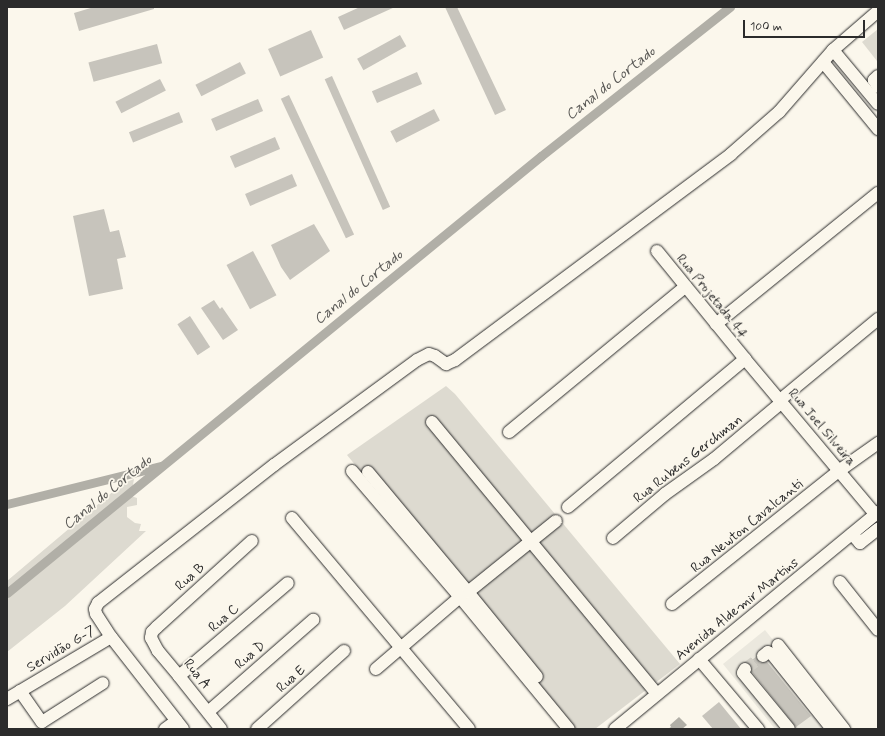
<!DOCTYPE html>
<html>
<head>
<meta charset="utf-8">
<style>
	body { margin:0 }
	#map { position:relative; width:885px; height:736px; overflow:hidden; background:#fbf7ec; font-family:Mynerve,sans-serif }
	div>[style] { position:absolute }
	.built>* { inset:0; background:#ebe8de }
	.green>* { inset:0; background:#dddad0 }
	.water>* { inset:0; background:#b1afa7 }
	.canal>* { height:9px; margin:-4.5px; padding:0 4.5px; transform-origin:4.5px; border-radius:4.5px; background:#b1afa7 }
	.building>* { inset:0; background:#c7c4bc; transform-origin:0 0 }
	.minor-tunnel>* { height:12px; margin-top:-6px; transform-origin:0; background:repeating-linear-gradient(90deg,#d1cec5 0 12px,transparent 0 18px) }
	.roads { filter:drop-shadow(0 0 1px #2b2b2b) drop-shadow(0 0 1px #2b2b2b) }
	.minor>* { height:12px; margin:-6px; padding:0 6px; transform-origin:6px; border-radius:6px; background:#fbf7ec }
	span { translate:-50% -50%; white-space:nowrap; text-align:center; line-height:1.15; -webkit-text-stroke:3.5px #fbf7ec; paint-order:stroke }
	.street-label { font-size:14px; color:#2b2b2b }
	.water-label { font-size:15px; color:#5a5956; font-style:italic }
	.frame { position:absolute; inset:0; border:8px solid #2b2b2b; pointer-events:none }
	.scale { position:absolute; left:743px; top:20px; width:122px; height:18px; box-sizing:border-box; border:2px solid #2b2b2b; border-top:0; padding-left:5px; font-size:12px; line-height:14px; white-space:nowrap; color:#2b2b2b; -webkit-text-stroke:3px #fbf7ec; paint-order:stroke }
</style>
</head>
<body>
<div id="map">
	<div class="built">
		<div style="clip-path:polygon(765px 630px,844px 729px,775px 729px,723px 664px)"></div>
	</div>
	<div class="green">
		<div style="clip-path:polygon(878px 29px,878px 60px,877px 61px,862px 42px)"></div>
		<div style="clip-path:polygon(446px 386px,455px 394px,680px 664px,595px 729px,573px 729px,347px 455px)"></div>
		<div style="clip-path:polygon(134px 479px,131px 496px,137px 498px,137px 505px,127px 507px,127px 517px,135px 523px,141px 524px,139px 531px,146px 531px,65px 606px,7px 652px,7px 581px,122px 484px)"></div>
	</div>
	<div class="water">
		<div style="clip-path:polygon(679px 717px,687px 725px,682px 729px,668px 729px,671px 727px,670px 725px)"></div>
	</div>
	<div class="canal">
		<div style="left:7px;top:504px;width:159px;rotate:-13.9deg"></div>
		<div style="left:7px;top:593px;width:690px;rotate:-39.3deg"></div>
		<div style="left:541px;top:156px;width:241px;rotate:-38.3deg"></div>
	</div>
	<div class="building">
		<div style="clip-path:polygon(94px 7px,154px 7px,154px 9px,79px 31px,74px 13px)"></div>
		<div style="clip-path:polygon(360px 7px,395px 7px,344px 30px,338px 17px)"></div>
		<div style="clip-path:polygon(445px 7px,457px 7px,506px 110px,495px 115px)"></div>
		<div style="left:311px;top:30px;width:30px;height:47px;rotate:66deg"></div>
		<div style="left:400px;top:35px;width:13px;height:49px;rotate:61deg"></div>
		<div style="left:157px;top:44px;width:20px;height:71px;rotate:75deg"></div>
		<div style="left:240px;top:62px;width:13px;height:50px;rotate:63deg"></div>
		<div style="left:417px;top:72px;width:13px;height:49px;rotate:67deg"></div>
		<div style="left:332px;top:76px;width:143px;height:8px;rotate:66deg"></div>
		<div style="left:160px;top:79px;width:13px;height:50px;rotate:63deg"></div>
		<div style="left:289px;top:95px;width:154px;height:9px;rotate:65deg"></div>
		<div style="left:258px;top:99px;width:13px;height:51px;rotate:67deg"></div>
		<div style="left:434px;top:109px;width:13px;height:49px;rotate:63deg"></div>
		<div style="left:179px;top:112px;width:11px;height:54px;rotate:68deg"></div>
		<div style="left:275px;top:137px;width:13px;height:49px;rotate:67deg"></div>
		<div style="left:292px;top:174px;width:13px;height:51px;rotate:67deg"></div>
		<div style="clip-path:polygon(104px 209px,110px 232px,119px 230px,126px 257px,117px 259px,123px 289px,89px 296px,73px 216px)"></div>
		<div style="clip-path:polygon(314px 224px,330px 251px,290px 280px,281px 267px,271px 245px)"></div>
		<div style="left:253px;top:251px;width:50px;height:30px;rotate:62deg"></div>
		<div style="clip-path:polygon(214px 300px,220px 309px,222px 307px,238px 330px,223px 340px,201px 308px)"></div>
		<div style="left:190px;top:316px;width:37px;height:15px;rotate:57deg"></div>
		<div style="clip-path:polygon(756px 657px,760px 663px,767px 662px,811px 716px,796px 727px,752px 672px,751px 665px,749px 662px)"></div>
		<div style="clip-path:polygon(719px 702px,741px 729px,713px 729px,702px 716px)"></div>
	</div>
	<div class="minor-tunnel">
		<div style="left:745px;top:669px;width:22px;rotate:-36deg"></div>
	</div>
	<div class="roads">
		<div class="minor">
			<div style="left:833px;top:50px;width:70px;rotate:50.2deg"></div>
			<div style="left:823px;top:62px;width:87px;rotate:50.6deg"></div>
			<div style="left:878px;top:76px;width:6px;rotate:135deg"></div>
			<div style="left:874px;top:80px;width:8px;rotate:60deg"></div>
			<div style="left:657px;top:251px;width:139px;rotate:50.8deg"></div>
			<div style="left:745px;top:359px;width:202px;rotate:50deg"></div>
			<div style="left:716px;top:324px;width:208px;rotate:-39deg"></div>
			<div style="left:780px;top:400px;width:127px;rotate:-39.6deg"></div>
			<div style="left:432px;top:422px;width:353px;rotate:50.4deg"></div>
			<div style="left:509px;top:432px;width:229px;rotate:-39.5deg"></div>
			<div style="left:352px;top:471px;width:166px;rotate:49.4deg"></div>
			<div style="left:460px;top:597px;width:171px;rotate:50.5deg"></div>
			<div style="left:368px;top:472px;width:156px;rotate:50.2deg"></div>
			<div style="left:468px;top:592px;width:109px;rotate:50.9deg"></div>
			<div style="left:568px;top:507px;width:231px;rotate:-39.9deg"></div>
			<div style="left:292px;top:518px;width:275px;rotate:50deg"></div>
			<div style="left:852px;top:534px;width:12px;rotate:48deg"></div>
			<div style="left:860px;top:543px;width:23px;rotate:-38deg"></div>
			<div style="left:613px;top:538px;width:68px;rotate:-40.2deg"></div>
			<div style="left:665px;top:494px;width:60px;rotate:-35.5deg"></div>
			<div style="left:714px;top:459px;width:87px;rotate:-39.9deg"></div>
			<div style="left:840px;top:582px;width:61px;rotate:51.6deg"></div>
			<div style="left:468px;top:592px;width:113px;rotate:-38.9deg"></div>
			<div style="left:672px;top:604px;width:215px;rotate:-38.6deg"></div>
			<div style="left:840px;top:470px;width:47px;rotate:-35.4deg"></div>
			<div style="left:778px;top:645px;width:107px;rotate:51.8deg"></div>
			<div style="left:763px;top:656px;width:6px;rotate:-39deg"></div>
			<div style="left:768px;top:652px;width:4px;rotate:27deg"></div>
			<div style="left:772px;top:654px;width:96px;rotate:51.3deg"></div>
			<div style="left:699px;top:659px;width:92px;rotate:49.9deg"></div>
			<div style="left:376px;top:669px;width:111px;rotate:-40.6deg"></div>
			<div style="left:745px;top:669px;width:4px;rotate:117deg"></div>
			<div style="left:743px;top:673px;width:72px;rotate:50.6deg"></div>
			<div style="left:179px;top:676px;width:143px;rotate:-40.5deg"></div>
			<div style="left:20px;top:691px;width:38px;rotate:55deg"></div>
			<div style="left:42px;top:722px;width:72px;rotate:-32.6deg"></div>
			<div style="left:7px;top:699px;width:121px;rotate:-30.8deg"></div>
			<div style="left:208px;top:712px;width:140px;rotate:-41.2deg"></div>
			<div style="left:165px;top:729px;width:14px;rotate:-36deg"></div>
			<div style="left:183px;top:729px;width:117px;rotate:-128deg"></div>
			<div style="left:111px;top:637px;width:27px;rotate:-123deg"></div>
			<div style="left:96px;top:614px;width:5px;rotate:-101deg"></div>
			<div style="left:95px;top:609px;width:7px;rotate:-63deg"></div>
			<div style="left:98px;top:603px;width:224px;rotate:-38.1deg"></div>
			<div style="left:274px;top:465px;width:177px;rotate:-36.3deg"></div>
			<div style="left:417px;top:360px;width:13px;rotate:-27deg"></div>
			<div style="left:429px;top:354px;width:6px;rotate:18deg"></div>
			<div style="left:435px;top:356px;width:14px;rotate:36deg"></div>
			<div style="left:446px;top:364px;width:10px;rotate:-24deg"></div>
			<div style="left:455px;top:360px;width:344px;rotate:-36.7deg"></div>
			<div style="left:731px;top:154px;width:64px;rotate:-41.2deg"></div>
			<div style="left:779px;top:112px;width:82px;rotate:-48.9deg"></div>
			<div style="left:833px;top:50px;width:60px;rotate:-40.9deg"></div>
			<div style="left:221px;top:729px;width:68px;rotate:-128.4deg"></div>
			<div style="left:179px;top:676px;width:33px;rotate:-130deg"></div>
			<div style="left:158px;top:651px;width:15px;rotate:-118deg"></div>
			<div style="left:151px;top:638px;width:6px;rotate:-81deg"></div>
			<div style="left:152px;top:632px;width:7px;rotate:-45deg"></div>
			<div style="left:157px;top:627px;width:128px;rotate:-42.2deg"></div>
			<div style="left:257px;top:729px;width:117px;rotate:-41.9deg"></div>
			<div style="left:615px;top:729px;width:341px;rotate:-39.5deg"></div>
		</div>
	</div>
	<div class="street-label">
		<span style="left:712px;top:296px;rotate:51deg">Rua Projetada 44</span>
		<span style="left:822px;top:427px;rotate:50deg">Rua Joel Silveira</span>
		<span style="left:688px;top:459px;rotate:-38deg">Rua Rubens Gerchman</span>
		<span style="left:747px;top:526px;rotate:-39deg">Rua Newton Cavalcanti</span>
		<span style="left:190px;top:577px;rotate:-42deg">Rua B</span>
		<span style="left:737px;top:609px;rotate:-39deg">Avenida Aldemir Martins</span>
		<span style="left:224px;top:618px;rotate:-41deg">Rua C</span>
		<span style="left:61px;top:649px;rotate:-31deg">Servidão G-7</span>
		<span style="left:250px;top:655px;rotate:-41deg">Rua D</span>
		<span style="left:197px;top:674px;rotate:51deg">Rua A</span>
		<span style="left:291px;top:679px;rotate:-42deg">Rua E</span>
	</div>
	<div class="water-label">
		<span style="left:611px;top:84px;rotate:-38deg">Canal do Cortado</span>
		<span style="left:359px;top:288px;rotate:-39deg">Canal do Cortado</span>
		<span style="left:108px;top:493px;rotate:-39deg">Canal do Cortado</span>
	</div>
	<div class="frame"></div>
	<div class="scale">100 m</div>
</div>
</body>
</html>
